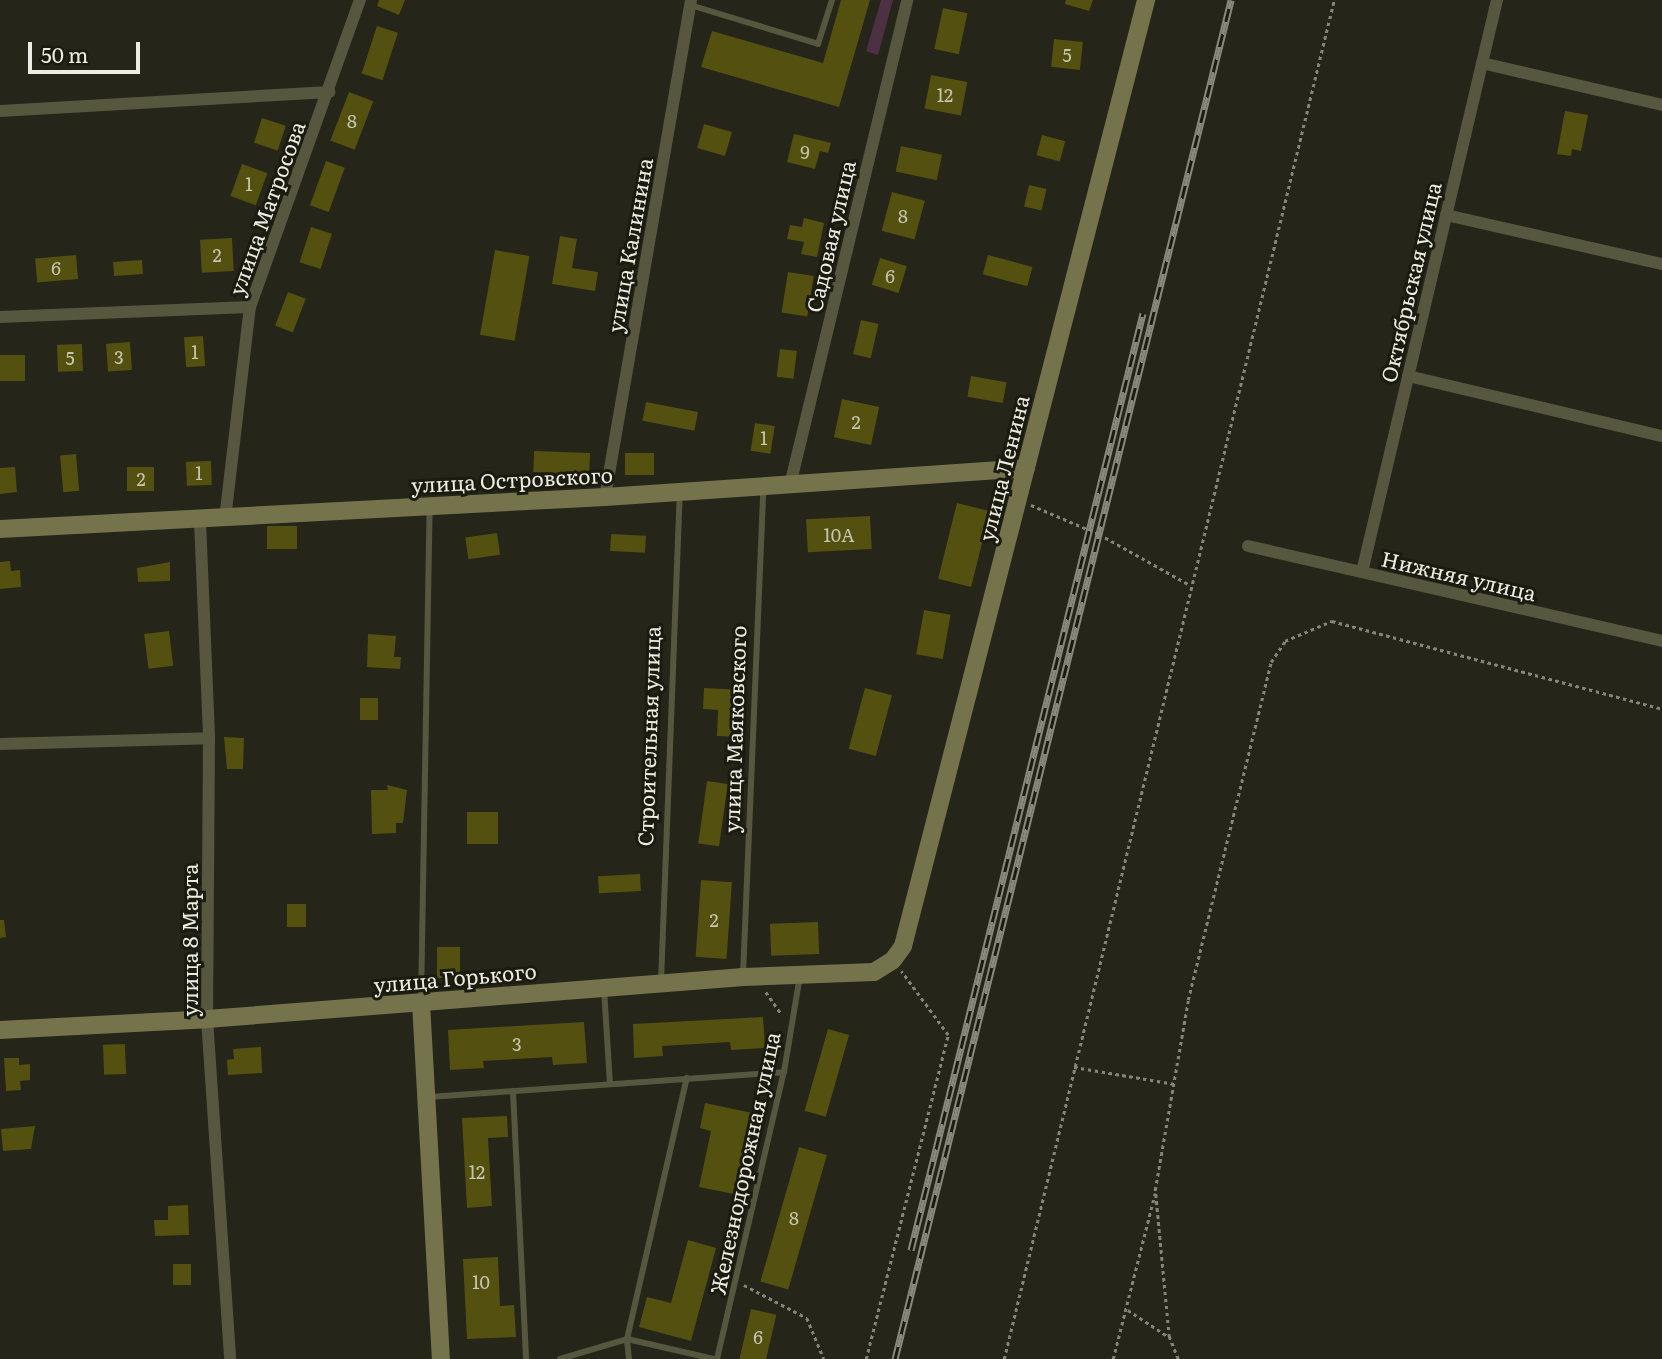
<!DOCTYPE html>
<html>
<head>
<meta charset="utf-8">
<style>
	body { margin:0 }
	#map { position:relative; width:1662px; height:1359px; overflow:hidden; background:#252519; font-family:Literata,serif }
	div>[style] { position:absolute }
	.green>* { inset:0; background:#4c3044 }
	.building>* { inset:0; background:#535010; transform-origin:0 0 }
	.path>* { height:2.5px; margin-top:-1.25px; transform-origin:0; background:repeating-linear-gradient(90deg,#85857b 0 3.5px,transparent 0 7px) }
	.lane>* { height:6px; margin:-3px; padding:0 3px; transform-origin:3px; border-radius:3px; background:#57573f }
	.street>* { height:12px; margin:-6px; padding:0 6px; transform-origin:6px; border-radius:6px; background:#57573f }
	.secondary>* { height:18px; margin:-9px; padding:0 9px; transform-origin:9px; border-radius:9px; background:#74734c }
	.rail>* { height:7px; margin-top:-3.5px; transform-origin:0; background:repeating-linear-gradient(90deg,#1c1b10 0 13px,#89897f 0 26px); box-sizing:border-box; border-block:2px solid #89897f }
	span { translate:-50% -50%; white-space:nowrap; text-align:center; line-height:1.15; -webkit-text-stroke:6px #1c1b10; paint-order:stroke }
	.number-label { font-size:18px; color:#c6c5af }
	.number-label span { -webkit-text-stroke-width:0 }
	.street-label { font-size:21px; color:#ecece4 }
	.scale { position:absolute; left:28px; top:42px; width:112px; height:32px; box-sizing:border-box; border:4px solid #ecece4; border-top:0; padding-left:9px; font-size:21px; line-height:24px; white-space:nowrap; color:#ecece4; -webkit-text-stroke:5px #1c1b10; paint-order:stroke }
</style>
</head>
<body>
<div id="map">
	<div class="green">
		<div style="clip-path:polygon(881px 0,893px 0,878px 55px,866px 51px)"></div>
	</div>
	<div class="building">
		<div style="clip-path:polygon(379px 0,405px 0,399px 15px,377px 6px)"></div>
		<div style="clip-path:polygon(841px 0,870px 0,839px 107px,701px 67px,712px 31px,823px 63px)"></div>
		<div style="clip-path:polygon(1066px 0,1093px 0,1089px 11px,1065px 4px)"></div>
		<div style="left:943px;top:8px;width:25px;height:42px;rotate:12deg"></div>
		<div style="left:377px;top:26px;width:22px;height:50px;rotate:18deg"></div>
		<div style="left:1054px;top:39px;width:29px;height:28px;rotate:6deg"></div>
		<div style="left:931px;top:75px;width:37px;height:34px;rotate:11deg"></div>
		<div style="left:349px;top:92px;width:26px;height:52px;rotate:21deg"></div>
		<div style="clip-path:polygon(1565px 111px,1588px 115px,1581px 151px,1572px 149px,1571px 156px,1557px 154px)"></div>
		<div style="left:262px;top:118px;width:25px;height:26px;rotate:18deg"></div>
		<div style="left:704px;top:124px;width:29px;height:25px;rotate:16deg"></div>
		<div style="clip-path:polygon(794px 134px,831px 143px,828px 153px,820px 151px,815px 169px,787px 162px)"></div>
		<div style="left:1042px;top:135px;width:24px;height:21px;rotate:15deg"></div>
		<div style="left:901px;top:146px;width:42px;height:26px;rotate:12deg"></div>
		<div style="left:326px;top:161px;width:20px;height:47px;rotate:20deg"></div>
		<div style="left:242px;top:164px;width:27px;height:34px;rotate:20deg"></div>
		<div style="left:1029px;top:185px;width:18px;height:22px;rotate:13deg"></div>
		<div style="left:892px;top:192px;width:34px;height:40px;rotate:15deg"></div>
		<div style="clip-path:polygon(804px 218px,824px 223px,817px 257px,801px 254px,804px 242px,787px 239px,790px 225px,802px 227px)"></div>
		<div style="left:311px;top:227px;width:22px;height:37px;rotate:18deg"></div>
		<div style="clip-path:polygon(560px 236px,577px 239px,572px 268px,598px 272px,595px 291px,552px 284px)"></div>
		<div style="left:232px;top:238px;width:33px;height:32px;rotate:87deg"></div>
		<div style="left:495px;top:250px;width:35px;height:86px;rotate:10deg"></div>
		<div style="left:76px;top:255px;width:24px;height:41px;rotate:85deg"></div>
		<div style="left:988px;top:255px;width:46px;height:20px;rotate:15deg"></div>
		<div style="left:880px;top:258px;width:28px;height:28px;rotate:17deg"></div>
		<div style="left:142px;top:260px;width:14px;height:29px;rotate:86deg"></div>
		<div style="left:788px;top:272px;width:26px;height:41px;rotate:9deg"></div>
		<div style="left:288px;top:292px;width:19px;height:36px;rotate:21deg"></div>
		<div style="left:861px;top:320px;width:18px;height:35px;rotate:13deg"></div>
		<div style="left:203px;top:336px;width:30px;height:19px;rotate:86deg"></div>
		<div style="left:130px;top:342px;width:28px;height:24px;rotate:86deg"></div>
		<div style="left:82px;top:344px;width:27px;height:25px;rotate:88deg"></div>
		<div style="left:780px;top:349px;width:17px;height:28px;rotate:7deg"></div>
		<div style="left:0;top:355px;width:25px;height:26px"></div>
		<div style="left:971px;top:376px;width:36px;height:21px;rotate:10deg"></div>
		<div style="left:842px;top:399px;width:38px;height:39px;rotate:12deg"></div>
		<div style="left:646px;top:402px;width:53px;height:19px;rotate:11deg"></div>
		<div style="left:755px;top:423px;width:20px;height:28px;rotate:9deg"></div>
		<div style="left:534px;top:451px;width:56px;height:21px;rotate:2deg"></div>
		<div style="left:625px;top:453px;width:29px;height:22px"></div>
		<div style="left:76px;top:454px;width:37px;height:16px;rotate:85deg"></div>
		<div style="left:211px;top:461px;width:24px;height:25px;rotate:88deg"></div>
		<div style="clip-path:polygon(15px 467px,17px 492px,0 494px,0 468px)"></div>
		<div style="left:127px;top:467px;width:27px;height:24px"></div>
		<div style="left:957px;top:503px;width:34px;height:78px;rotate:14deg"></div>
		<div style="left:870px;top:516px;width:33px;height:64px;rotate:87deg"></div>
		<div style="left:267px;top:526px;width:30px;height:23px"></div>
		<div style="left:497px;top:533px;width:22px;height:32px;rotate:82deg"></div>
		<div style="left:611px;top:534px;width:35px;height:17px;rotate:3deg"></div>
		<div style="clip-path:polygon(10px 561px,11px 571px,20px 570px,21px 587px,0 589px,0 562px)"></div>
		<div style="clip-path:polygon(170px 562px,170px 581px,138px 582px,137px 568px)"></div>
		<div style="left:924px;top:610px;width:27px;height:45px;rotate:10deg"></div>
		<div style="left:169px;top:631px;width:35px;height:25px;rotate:83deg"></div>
		<div style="clip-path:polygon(368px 634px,396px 636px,394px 657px,401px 657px,400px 669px,367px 667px)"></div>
		<div style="clip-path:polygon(704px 688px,742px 690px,740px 737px,717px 736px,718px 710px,703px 709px)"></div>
		<div style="left:865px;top:688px;width:28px;height:63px;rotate:15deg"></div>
		<div style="left:360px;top:698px;width:18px;height:22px"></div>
		<div style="clip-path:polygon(224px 737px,244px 738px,243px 769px,227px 769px)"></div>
		<div style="left:707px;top:781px;width:21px;height:63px;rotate:8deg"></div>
		<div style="clip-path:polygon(387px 785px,407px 790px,403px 823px,396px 823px,396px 833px,372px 834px,371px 790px,388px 790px)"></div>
		<div style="left:467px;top:812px;width:31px;height:32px"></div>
		<div style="left:640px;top:874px;width:17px;height:42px;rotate:87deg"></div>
		<div style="left:701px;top:880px;width:31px;height:77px;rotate:4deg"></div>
		<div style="left:287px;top:904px;width:19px;height:23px"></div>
		<div style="clip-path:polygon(0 920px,4px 920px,6px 937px,0 938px)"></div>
		<div style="left:818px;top:922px;width:32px;height:48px;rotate:88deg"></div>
		<div style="left:437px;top:947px;width:23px;height:31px"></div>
		<div style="clip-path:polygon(763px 1017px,765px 1048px,731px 1050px,730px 1042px,662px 1046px,663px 1056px,634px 1058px,633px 1024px)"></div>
		<div style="clip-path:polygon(584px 1022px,587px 1063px,553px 1065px,552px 1057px,483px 1061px,484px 1068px,450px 1070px,448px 1030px)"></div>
		<div style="left:828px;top:1029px;width:22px;height:85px;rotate:16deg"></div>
		<div style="left:125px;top:1044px;width:30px;height:22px;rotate:88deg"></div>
		<div style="clip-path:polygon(261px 1047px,262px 1073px,228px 1075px,227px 1060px,234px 1059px,233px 1049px)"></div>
		<div style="clip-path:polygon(4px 1058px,19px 1058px,19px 1065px,30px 1064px,30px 1080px,20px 1081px,21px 1090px,6px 1091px)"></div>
		<div style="clip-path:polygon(705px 1103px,752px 1113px,734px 1194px,699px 1187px,711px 1131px,700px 1128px)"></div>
		<div style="clip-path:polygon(507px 1116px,508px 1137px,488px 1138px,492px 1206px,467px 1208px,462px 1118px)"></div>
		<div style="clip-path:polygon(35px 1126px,31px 1149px,3px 1151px,1px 1129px)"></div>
		<div style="left:799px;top:1147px;width:29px;height:140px;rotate:16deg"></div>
		<div style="clip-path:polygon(188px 1205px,189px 1235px,155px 1236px,154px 1220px,168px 1220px,168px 1206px)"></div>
		<div style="clip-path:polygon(688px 1240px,716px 1248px,691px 1341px,639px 1327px,647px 1297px,671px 1303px)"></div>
		<div style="clip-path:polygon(498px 1257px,500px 1306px,514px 1305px,516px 1337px,467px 1339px,463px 1259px)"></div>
		<div style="left:173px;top:1264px;width:18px;height:21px"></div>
		<div style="left:751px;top:1309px;width:26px;height:51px;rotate:13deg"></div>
	</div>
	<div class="path">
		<div style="left:1031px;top:505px;width:74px;rotate:23.1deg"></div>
		<div style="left:1099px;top:534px;width:104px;rotate:29.3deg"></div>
		<div style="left:766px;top:992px;width:28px;rotate:55deg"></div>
		<div style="left:1074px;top:1067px;width:101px;rotate:9.6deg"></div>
		<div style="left:744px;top:1285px;width:71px;rotate:27.6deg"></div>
		<div style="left:807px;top:1318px;width:44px;rotate:67.5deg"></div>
		<div style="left:1128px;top:1310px;width:49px;rotate:33.4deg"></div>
		<div style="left:866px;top:1359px;width:334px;rotate:-75.8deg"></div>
		<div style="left:948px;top:1035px;width:79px;rotate:-126.3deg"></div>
		<div style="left:1004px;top:1359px;width:1398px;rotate:-76.35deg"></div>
		<div style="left:1113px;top:1359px;width:171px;rotate:-75.8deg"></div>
		<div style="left:1178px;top:1359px;width:24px;rotate:-112deg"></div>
		<div style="left:1169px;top:1337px;width:148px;rotate:-95.4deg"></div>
		<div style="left:1155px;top:1190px;width:193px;rotate:-80.1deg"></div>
		<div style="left:1188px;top:1000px;width:348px;rotate:-76.2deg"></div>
		<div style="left:1271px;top:662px;width:25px;rotate:-56deg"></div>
		<div style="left:1285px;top:641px;width:51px;rotate:-23.1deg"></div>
		<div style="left:1332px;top:621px;width:342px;rotate:14.9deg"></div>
	</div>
	<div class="lane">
		<div style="left:690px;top:5px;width:134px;rotate:16.9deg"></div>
		<div style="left:818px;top:44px;width:46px;rotate:-72.3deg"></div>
		<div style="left:743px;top:975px;width:486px;rotate:-87.6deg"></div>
		<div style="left:661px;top:982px;width:490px;rotate:-87.8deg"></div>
		<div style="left:604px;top:989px;width:95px;rotate:86.4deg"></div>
		<div style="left:421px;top:1002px;width:493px;rotate:-89deg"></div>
		<div style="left:513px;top:1091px;width:268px;rotate:87.2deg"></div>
		<div style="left:429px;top:1097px;width:356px;rotate:-4deg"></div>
		<div style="left:560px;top:1359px;width:70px;rotate:-16.6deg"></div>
		<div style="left:627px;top:1339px;width:89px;rotate:12.9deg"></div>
		<div style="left:629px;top:1359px;width:20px;rotate:-96deg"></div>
		<div style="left:627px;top:1339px;width:268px;rotate:-77.1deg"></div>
		<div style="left:717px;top:1359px;width:295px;rotate:-76.9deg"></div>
		<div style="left:784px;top:1072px;width:98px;rotate:-80.6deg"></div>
	</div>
	<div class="street">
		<div style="left:1482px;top:63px;width:185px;rotate:13.1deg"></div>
		<div style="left:0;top:111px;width:330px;rotate:-3.3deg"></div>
		<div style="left:1446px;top:215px;width:221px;rotate:12.8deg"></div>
		<div style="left:0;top:317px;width:250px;rotate:-2.3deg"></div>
		<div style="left:1408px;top:376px;width:261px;rotate:13.3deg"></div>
		<div style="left:791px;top:481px;width:495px;rotate:-76.4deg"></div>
		<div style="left:605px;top:497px;width:504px;rotate:-80.18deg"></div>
		<div style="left:225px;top:519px;width:213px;rotate:-83.3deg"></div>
		<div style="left:250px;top:307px;width:326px;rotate:-70.3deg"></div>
		<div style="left:200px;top:521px;width:217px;rotate:87.6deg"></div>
		<div style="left:209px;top:738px;width:281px;rotate:90.4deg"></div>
		<div style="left:207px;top:1019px;width:341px;rotate:86.1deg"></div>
		<div style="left:1248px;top:546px;width:425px;rotate:12.9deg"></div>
		<div style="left:1362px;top:572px;width:588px;rotate:-76.72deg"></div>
		<div style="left:0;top:744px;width:209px;rotate:-1.6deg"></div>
	</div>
	<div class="secondary">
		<div style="left:0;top:529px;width:606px;rotate:-3.03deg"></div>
		<div style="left:605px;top:497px;width:422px;rotate:-3.9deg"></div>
		<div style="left:421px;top:1003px;width:357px;rotate:86.8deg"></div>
		<div style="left:0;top:1030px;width:207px;rotate:-3deg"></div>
		<div style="left:207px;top:1019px;width:538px;rotate:-4.48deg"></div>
		<div style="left:743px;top:977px;width:131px;rotate:-2.2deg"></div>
		<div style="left:874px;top:972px;width:22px;rotate:-32deg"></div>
		<div style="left:893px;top:960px;width:17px;rotate:-54deg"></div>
		<div style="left:903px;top:946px;width:977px;rotate:-75.59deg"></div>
	</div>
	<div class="rail">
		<div style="left:911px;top:1250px;width:965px;rotate:-76.09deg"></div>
		<div style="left:895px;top:1359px;width:1400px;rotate:-76.11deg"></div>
	</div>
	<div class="number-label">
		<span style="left:1067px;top:55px">5</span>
		<span style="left:945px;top:95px">12</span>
		<span style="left:352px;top:121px">8</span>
		<span style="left:805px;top:152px">9</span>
		<span style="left:249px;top:184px">1</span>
		<span style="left:903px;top:216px">8</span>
		<span style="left:217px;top:255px">2</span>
		<span style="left:56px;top:268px">6</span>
		<span style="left:890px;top:276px">6</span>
		<span style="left:195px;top:352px">1</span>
		<span style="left:119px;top:357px">3</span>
		<span style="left:70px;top:358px">5</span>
		<span style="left:856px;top:422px">2</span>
		<span style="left:764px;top:438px">1</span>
		<span style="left:199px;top:473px">1</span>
		<span style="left:141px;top:479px">2</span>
		<span style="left:839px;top:535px">10А</span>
		<span style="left:714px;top:920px">2</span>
		<span style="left:517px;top:1044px">3</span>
		<span style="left:477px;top:1172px">12</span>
		<span style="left:794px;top:1218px">8</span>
		<span style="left:481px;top:1282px">10</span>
		<span style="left:758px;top:1337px">6</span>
	</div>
	<div class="street-label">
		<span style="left:266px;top:208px;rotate:-70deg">улица Матросова</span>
		<span style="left:830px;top:236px;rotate:-77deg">Садовая улица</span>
		<span style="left:629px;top:245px;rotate:-80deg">улица Калинина</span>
		<span style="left:1410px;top:282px;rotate:-77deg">Октябрьская улица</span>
		<span style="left:1003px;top:468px;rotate:-76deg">улица Ленина</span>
		<span style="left:512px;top:479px;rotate:-3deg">улица Островского</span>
		<span style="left:1459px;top:575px;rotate:13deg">Нижняя улица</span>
		<span style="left:734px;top:729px;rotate:-88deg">улица Маяковского</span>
		<span style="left:648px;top:736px;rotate:-88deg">Строительная улица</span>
		<span style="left:189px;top:940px;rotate:-90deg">улица 8 Марта</span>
		<span style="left:455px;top:977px;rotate:-5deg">улица Горького</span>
		<span style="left:744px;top:1163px;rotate:-78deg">Железнодорожная улица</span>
	</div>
	<div class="scale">50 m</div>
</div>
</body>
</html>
